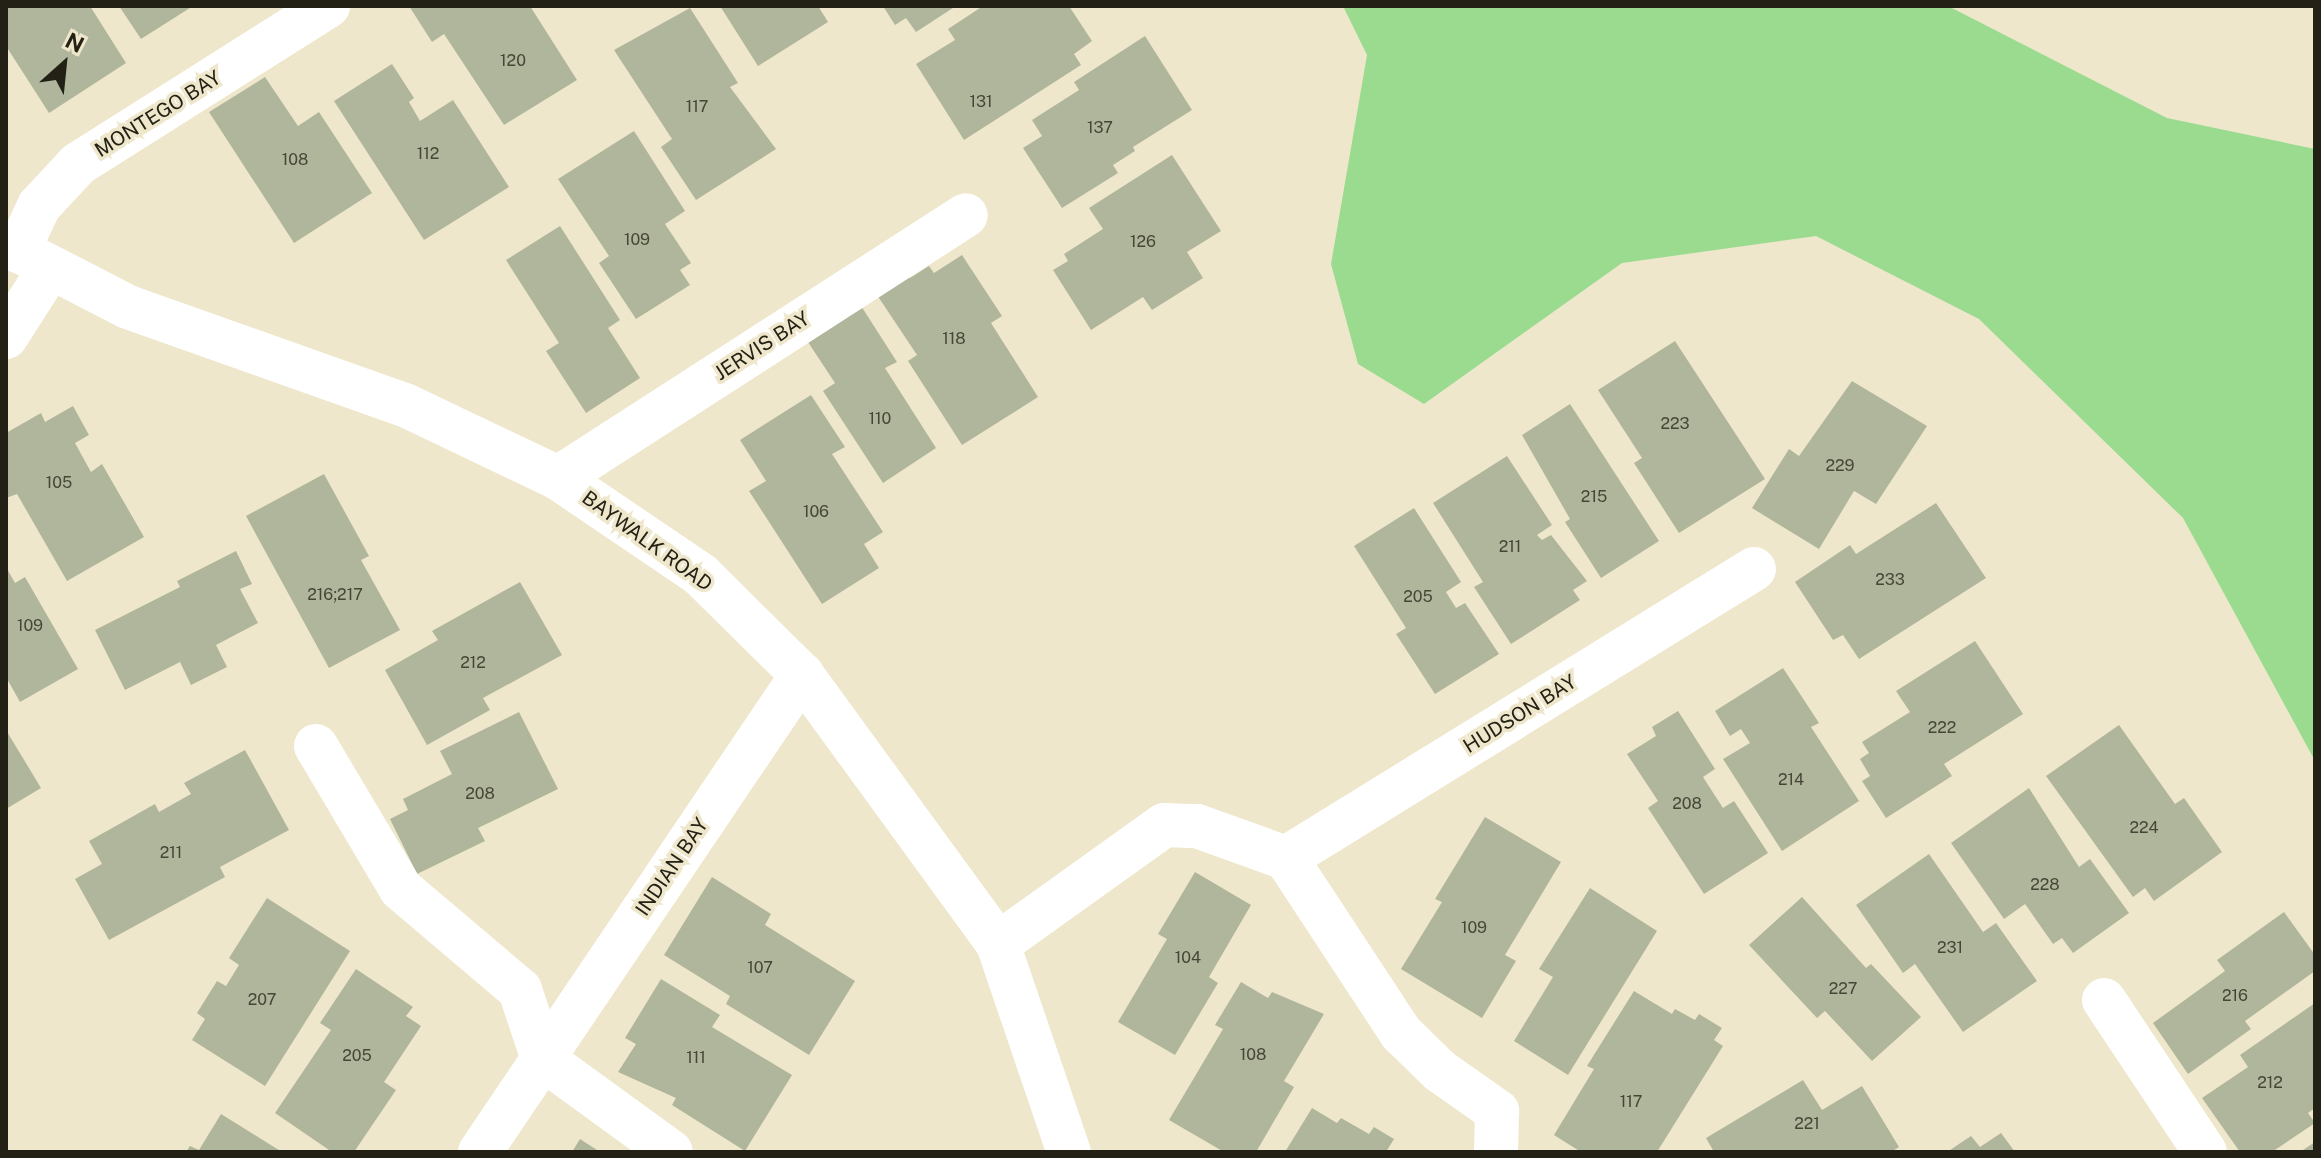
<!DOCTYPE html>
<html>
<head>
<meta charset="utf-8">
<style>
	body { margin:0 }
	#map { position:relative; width:2321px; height:1158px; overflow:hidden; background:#efe7cb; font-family:"Public Sans",sans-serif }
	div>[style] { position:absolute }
	.water>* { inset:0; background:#9adb90 }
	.building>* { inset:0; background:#b0b69b }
	.minor>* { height:44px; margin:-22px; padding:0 22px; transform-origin:22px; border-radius:22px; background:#fff }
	span { translate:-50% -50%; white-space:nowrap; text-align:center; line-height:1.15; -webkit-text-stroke:7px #efe7cb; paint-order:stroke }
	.number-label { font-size:16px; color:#464637 }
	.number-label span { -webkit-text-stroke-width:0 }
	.street-label { font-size:20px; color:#232016 }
	.frame { position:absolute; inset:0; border:8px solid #232016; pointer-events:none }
	.north { position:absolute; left:24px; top:24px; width:80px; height:80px; -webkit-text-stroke:6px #efe7cb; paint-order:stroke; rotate:27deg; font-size:22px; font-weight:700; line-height:32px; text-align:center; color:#232016 }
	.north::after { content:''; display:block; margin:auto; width:28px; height:36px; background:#232016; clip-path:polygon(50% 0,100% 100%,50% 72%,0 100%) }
</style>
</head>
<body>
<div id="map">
	<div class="water">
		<div style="clip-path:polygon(1343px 6px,1948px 6px,2167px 118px,2315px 149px,2315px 761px,2183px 518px,1979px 319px,1816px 236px,1622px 263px,1424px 404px,1358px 364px,1331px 264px,1367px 55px)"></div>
	</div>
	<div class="building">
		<div style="clip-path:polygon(6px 6px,90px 6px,126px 63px,49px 113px,6px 46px)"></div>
		<div style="clip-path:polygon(119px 6px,193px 6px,141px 39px)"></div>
		<div style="clip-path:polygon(409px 6px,530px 6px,577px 80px,504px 125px,444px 34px,432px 42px)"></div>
		<div style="clip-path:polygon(720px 6px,818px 6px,828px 22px,758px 66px)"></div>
		<div style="clip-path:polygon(883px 6px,956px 6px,916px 32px,906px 18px,895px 25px)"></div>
		<div style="clip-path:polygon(983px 6px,1069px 6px,1092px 41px,1074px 54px,1081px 65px,964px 140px,916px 64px,955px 40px,948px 29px)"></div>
		<div style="clip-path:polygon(690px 8px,738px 83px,730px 87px,776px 149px,696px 200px,661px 147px,672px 139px,614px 50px)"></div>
		<div style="clip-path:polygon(1145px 36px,1192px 110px,1133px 147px,1135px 151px,1113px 165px,1118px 173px,1062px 208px,1023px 148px,1042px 136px,1032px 120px,1079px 90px,1074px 82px)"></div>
		<div style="clip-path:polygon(392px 64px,414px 98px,409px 102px,420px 121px,453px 100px,509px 187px,424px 240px,334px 101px)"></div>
		<div style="clip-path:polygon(265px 77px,298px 126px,319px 112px,372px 193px,294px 243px,209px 112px)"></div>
		<div style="clip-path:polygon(634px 131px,685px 211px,665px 224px,691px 263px,680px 270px,690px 285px,636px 319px,599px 263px,609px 256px,558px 179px)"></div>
		<div style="clip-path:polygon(1172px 155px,1221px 231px,1187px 252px,1203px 278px,1152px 310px,1143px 297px,1091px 330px,1053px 270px,1068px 261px,1064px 254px,1103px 229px,1089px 208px)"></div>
		<div style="clip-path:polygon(560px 226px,620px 320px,608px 328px,640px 378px,586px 413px,546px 351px,559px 343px,506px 260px)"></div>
		<div style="clip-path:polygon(962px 255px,1002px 316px,991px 323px,1038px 397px,962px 445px,908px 361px,917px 355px,875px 292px,906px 272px,910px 278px,929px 266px,934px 273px)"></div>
		<div style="clip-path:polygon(856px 298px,897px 362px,885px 368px,936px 448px,883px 483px,823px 391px,835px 383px,802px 333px)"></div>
		<div style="clip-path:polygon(1675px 341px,1765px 479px,1679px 533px,1634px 463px,1642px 458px,1598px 390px)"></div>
		<div style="clip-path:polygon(1852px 381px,1927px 426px,1876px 504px,1854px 491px,1819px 549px,1752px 508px,1789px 449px,1799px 456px)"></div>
		<div style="clip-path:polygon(811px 395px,845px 447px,832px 454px,883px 532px,864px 544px,879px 568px,822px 604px,749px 491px,766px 481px,740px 440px)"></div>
		<div style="clip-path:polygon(1570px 404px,1659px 541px,1601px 578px,1565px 522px,1570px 519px,1522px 435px)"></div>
		<div style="clip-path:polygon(73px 406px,89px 435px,75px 443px,91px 472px,102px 464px,144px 537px,67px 581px,17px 494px,6px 498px,6px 433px,41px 413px,45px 422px)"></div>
		<div style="clip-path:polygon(1507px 456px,1552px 525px,1537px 535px,1542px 540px,1551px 535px,1587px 581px,1573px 590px,1580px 600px,1511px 644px,1474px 587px,1483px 582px,1433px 503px)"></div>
		<div style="clip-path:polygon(324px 474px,369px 556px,361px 560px,400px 630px,329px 668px,246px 516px)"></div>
		<div style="clip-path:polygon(1936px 503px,1986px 578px,1859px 659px,1843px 635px,1833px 640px,1795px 582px,1850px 545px,1856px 554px)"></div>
		<div style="clip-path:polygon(1414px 508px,1461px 582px,1446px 592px,1456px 608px,1465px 603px,1499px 654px,1435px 694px,1396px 634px,1406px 628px,1354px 546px)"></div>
		<div style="clip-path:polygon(236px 551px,252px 584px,240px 589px,258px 623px,216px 645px,227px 667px,191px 685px,180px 662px,125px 690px,95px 630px,180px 587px,177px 581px)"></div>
		<div style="clip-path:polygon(6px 567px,15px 583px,25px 577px,78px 669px,20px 702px,6px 677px)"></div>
		<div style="clip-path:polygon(520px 582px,562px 655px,483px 698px,490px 710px,427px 745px,385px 670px,438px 640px,432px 631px)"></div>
		<div style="clip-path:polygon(1975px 641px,2023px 714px,1944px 764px,1952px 776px,1886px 818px,1862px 781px,1870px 776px,1860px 759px,1869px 753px,1862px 742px,1910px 712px,1896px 691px)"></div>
		<div style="clip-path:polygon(1783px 668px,1819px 723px,1811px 727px,1859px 801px,1782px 851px,1723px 759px,1750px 743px,1741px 729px,1730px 736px,1715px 711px)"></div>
		<div style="clip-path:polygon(1678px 711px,1715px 769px,1703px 777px,1723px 808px,1734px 801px,1768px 853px,1704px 894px,1648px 808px,1658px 801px,1627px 754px,1656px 736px,1652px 727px)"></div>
		<div style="clip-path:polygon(519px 712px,558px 789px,478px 828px,485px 841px,417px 874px,390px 819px,408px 810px,403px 799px,452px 774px,440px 751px)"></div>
		<div style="clip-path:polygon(2119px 725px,2175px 804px,2184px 798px,2222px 852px,2154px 901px,2145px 888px,2133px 897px,2046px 776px)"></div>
		<div style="clip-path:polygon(6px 730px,41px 788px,6px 809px)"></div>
		<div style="clip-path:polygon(245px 750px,289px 830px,220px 867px,225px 877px,109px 940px,75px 879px,102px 864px,89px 841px,155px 804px,159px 812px,191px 794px,184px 783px)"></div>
		<div style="clip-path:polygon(2029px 788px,2079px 867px,2090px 859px,2129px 913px,2073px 953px,2062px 938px,2053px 944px,2025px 904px,2004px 919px,1951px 843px)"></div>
		<div style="clip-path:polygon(1485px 817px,1561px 862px,1505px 955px,1516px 961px,1482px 1018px,1401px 969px,1442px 902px,1435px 899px)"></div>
		<div style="clip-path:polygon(1929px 854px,1983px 932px,1996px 923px,2037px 981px,1963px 1032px,1915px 964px,1903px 973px,1856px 905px)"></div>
		<div style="clip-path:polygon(1195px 872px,1251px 905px,1209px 977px,1218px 983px,1175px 1055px,1118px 1022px,1167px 939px,1158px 934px)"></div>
		<div style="clip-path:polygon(712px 877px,771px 914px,765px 925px,855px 981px,809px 1055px,726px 1004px,730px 996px,664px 955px)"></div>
		<div style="clip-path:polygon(1590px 888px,1657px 931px,1568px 1075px,1514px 1041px,1553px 977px,1539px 969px)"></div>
		<div style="clip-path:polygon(1802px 897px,1866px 968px,1871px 964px,1921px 1017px,1872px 1061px,1825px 1011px,1817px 1018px,1749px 945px)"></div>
		<div style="clip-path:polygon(267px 898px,350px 951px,265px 1086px,192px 1040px,205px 1019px,197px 1013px,217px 981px,226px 986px,239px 965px,229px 958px)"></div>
		<div style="clip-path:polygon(2284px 912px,2315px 955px,2315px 971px,2245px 1021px,2251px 1029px,2188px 1074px,2153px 1023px,2225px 971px,2217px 960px)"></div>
		<div style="clip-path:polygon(356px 969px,413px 1007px,406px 1016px,421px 1026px,384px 1082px,396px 1090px,354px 1152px,332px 1152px,275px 1113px,331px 1030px,320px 1023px)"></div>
		<div style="clip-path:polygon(661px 979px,720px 1015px,712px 1027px,792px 1075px,745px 1151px,672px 1105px,676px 1098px,618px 1072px,636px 1044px,625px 1038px)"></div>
		<div style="clip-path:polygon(1241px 982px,1268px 998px,1272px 992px,1324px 1014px,1284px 1081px,1294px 1087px,1256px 1152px,1224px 1152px,1169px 1120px,1223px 1029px,1215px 1025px)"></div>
		<div style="clip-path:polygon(1634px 991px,1672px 1014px,1675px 1009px,1695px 1020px,1699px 1014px,1722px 1028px,1714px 1040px,1723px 1046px,1657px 1152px,1581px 1152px,1554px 1135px,1594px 1069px,1587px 1066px)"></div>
		<div style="clip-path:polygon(2315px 1003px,2315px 1108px,2308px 1113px,2315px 1123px,2272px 1152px,2240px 1152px,2202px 1098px,2248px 1067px,2240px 1055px)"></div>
		<div style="clip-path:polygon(1803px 1080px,1822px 1110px,1862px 1086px,1899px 1147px,1891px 1152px,1714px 1152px,1706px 1138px)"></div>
		<div style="clip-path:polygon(1312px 1108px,1337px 1123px,1341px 1118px,1369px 1134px,1374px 1127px,1394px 1139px,1386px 1152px,1285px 1152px)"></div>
		<div style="clip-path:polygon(221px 1114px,282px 1152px,186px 1152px,190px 1146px,199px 1150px)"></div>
		<div style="clip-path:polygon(2001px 1133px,2015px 1152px,1947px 1152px,1971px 1136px,1980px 1147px)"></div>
		<div style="clip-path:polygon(580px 1139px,600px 1152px,572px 1152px)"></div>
		<div style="clip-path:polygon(2315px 1142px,2315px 1152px,2300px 1152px)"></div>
	</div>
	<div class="minor">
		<div style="left:6px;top:244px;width:137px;rotate:27.3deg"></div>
		<div style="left:128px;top:307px;width:294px;rotate:19.5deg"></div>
		<div style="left:405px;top:405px;width:170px;rotate:25.5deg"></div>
		<div style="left:558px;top:478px;width:173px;rotate:34.1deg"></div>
		<div style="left:701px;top:575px;width:142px;rotate:44.7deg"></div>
		<div style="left:802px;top:675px;width:333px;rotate:53.9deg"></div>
		<div style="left:998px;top:944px;width:220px;rotate:71.2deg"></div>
		<div style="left:18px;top:251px;width:50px;rotate:-65deg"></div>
		<div style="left:39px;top:206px;width:57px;rotate:-47.1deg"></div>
		<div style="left:78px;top:164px;width:296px;rotate:-32.3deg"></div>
		<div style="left:6px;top:337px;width:82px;rotate:-57.5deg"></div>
		<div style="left:558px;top:478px;width:485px;rotate:-32.8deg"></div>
		<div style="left:316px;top:746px;width:166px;rotate:59.3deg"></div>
		<div style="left:401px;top:889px;width:156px;rotate:40.3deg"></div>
		<div style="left:520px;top:990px;width:73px;rotate:71.6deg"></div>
		<div style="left:543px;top:1059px;width:158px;rotate:36deg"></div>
		<div style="left:1286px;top:858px;width:209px;rotate:56.7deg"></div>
		<div style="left:1401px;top:1033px;width:54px;rotate:44.3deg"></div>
		<div style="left:1440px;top:1071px;width:70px;rotate:35.1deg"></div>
		<div style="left:1497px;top:1111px;width:41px;rotate:91.4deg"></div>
		<div style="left:998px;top:944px;width:204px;rotate:-35.6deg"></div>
		<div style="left:1164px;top:825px;width:33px;rotate:2deg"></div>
		<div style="left:1197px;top:826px;width:95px;rotate:19.8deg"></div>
		<div style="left:1286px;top:858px;width:550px;rotate:-31.7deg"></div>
		<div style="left:2104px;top:1000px;width:182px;rotate:56.4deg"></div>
		<div style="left:480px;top:1152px;width:576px;rotate:-55.98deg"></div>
	</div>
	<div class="number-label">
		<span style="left:513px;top:61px">120</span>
		<span style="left:981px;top:102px">131</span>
		<span style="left:697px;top:107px">117</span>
		<span style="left:1100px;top:128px">137</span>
		<span style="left:428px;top:154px">112</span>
		<span style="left:295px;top:160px">108</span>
		<span style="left:637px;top:240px">109</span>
		<span style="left:1143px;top:242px">126</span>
		<span style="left:954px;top:339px">118</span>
		<span style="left:880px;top:419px">110</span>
		<span style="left:1675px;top:424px">223</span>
		<span style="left:1840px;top:466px">229</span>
		<span style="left:59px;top:483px">105</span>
		<span style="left:1594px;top:497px">215</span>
		<span style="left:816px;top:512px">106</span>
		<span style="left:1510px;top:547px">211</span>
		<span style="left:1890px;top:580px">233</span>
		<span style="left:335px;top:595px">216;217</span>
		<span style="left:1418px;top:597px">205</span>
		<span style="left:30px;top:626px">109</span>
		<span style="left:473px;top:663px">212</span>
		<span style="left:1942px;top:728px">222</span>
		<span style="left:1791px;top:780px">214</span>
		<span style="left:480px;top:794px">208</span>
		<span style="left:1687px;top:804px">208</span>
		<span style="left:2144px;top:828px">224</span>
		<span style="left:171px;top:853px">211</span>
		<span style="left:2045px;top:885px">228</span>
		<span style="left:1474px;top:928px">109</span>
		<span style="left:1950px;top:948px">231</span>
		<span style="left:1188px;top:958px">104</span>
		<span style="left:760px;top:968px">107</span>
		<span style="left:1843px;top:989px">227</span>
		<span style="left:2235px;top:996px">216</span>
		<span style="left:262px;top:1000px">207</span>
		<span style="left:1253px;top:1055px">108</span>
		<span style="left:357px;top:1056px">205</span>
		<span style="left:696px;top:1058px">111</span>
		<span style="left:2270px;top:1083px">212</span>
		<span style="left:1631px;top:1102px">117</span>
		<span style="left:1807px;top:1124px">221</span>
	</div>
	<div class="street-label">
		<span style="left:158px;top:114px;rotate:-32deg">MONTEGO BAY</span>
		<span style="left:762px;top:346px;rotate:-33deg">JERVIS BAY</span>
		<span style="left:647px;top:541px;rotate:36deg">BAYWALK ROAD</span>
		<span style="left:1520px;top:714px;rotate:-32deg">HUDSON BAY</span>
		<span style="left:672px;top:867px;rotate:-56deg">INDIAN BAY</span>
	</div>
	<div class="frame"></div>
	<div class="north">N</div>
</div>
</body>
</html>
